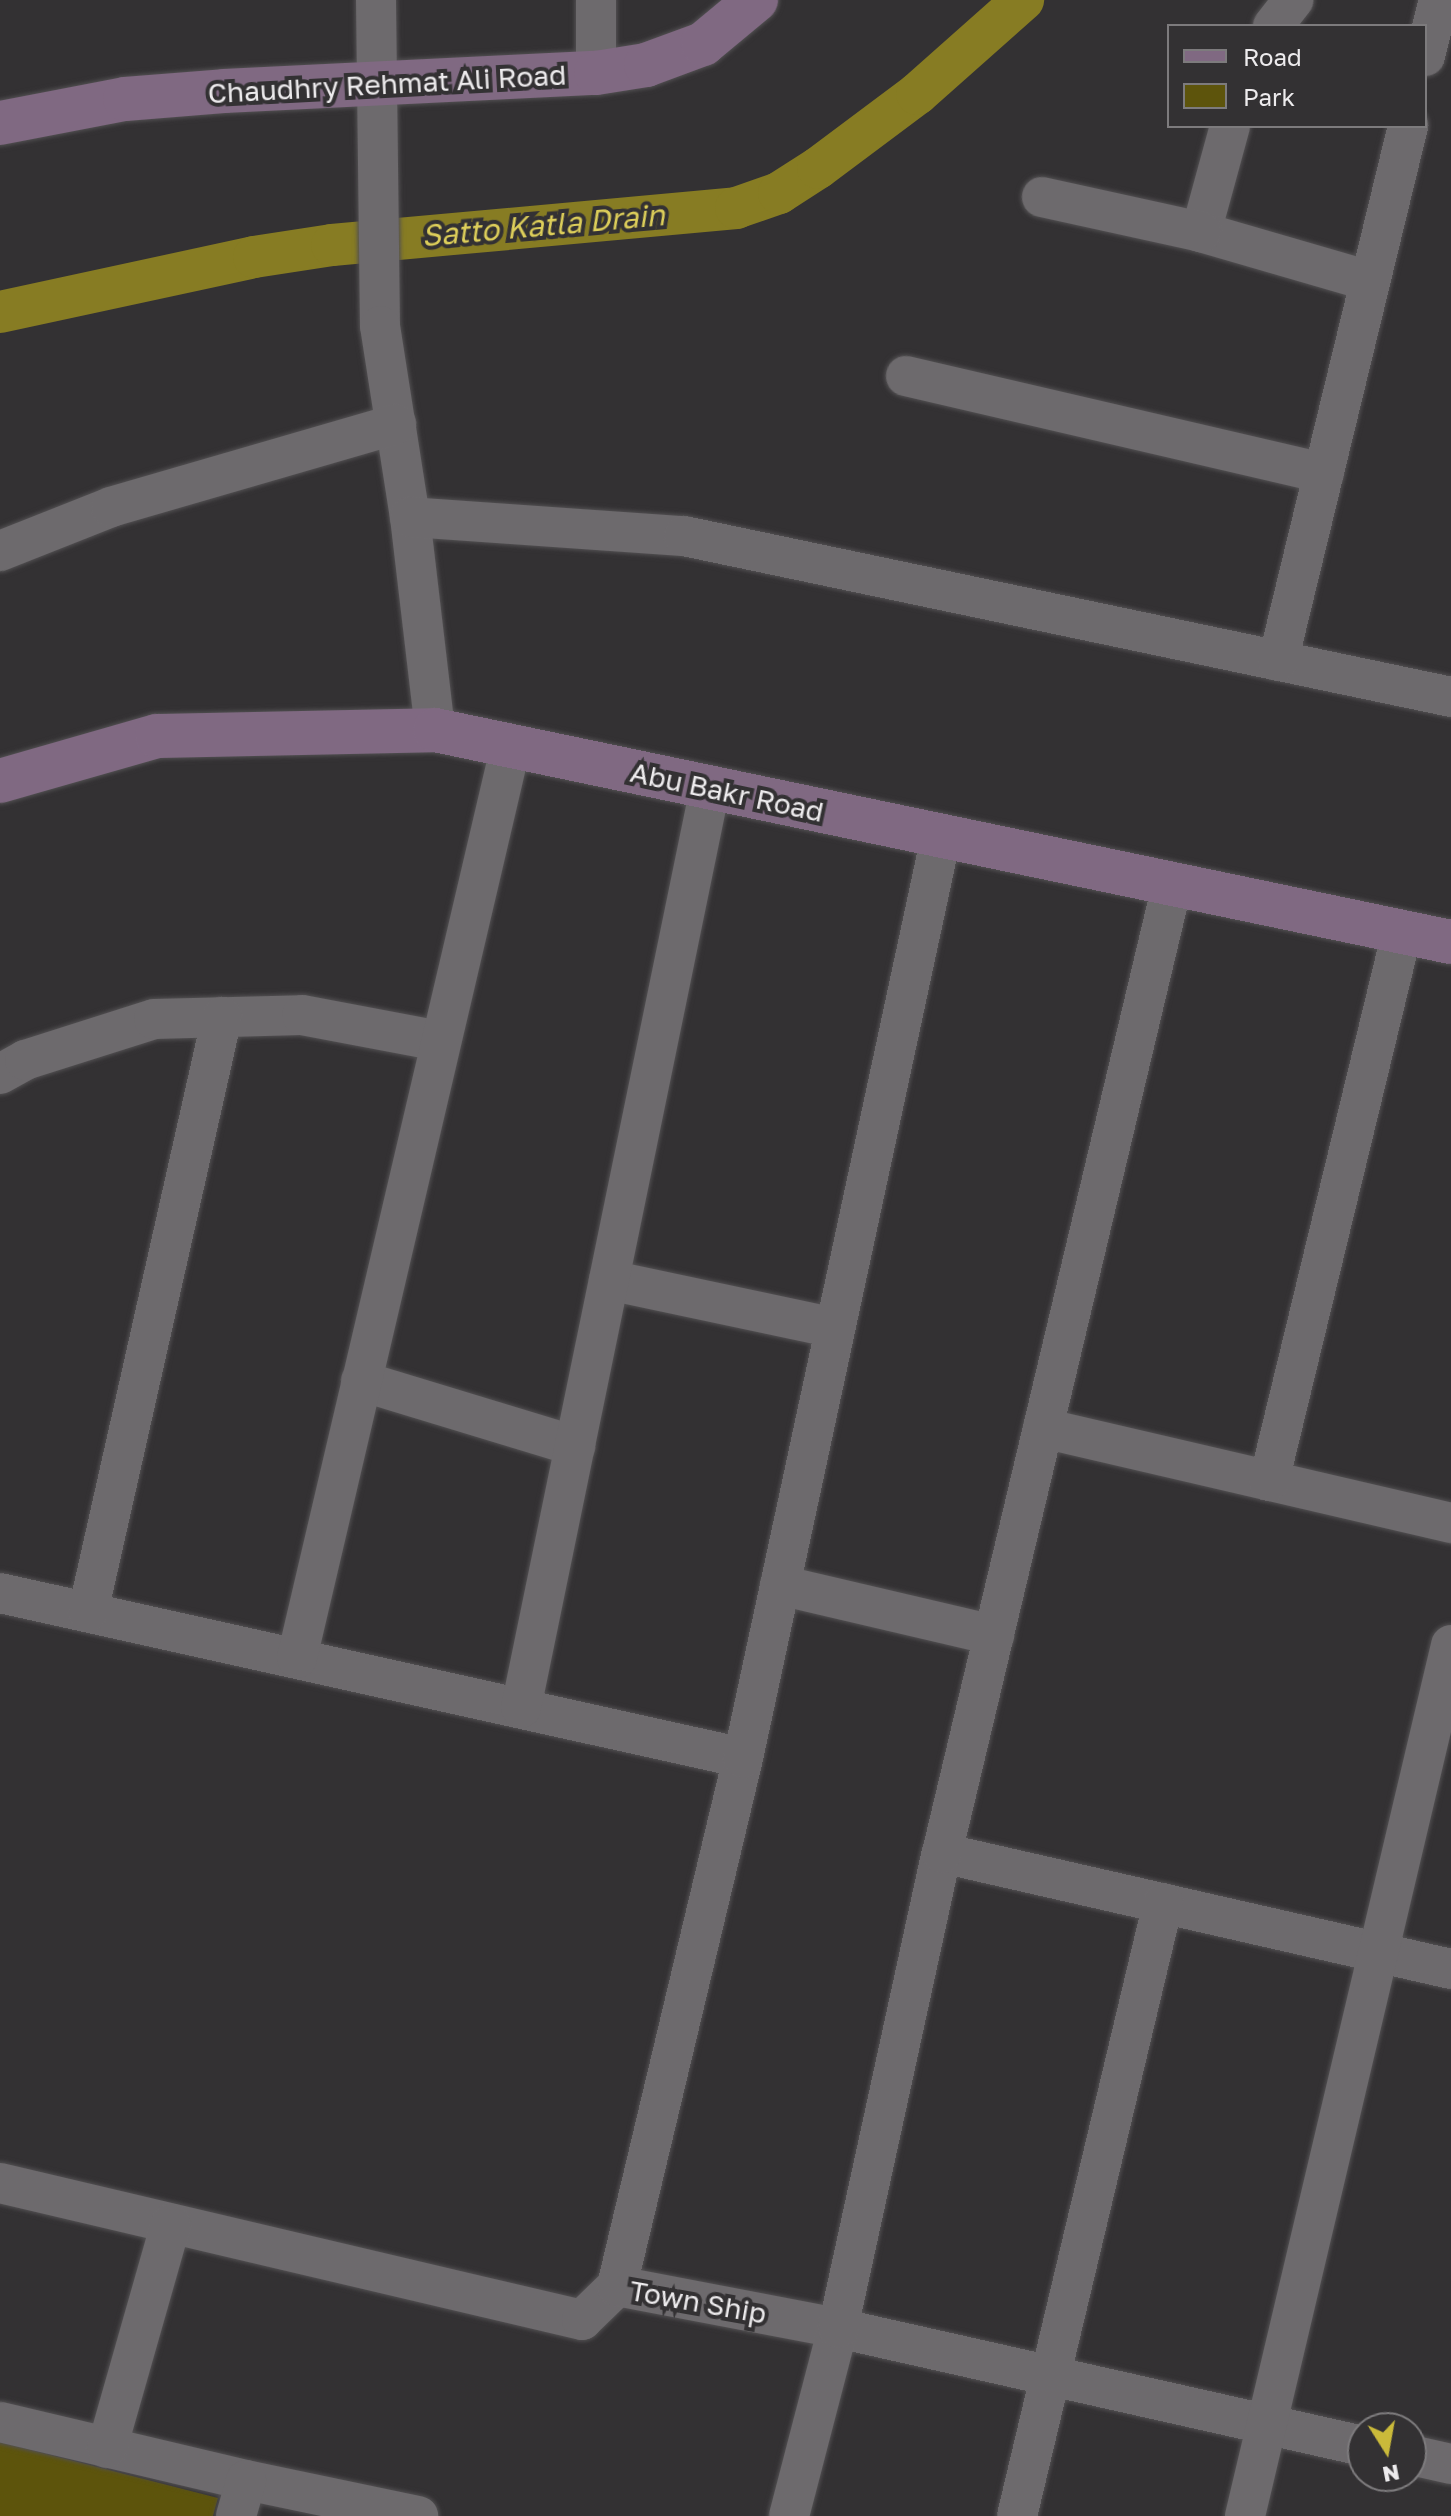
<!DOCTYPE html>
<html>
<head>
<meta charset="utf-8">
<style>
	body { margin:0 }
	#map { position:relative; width:1451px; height:2516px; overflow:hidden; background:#333133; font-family:"Golos Text",sans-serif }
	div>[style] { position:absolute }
	.green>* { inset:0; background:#5d540c }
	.canal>* { height:42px; margin:-21px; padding:0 21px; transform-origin:21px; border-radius:21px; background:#877c23 }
	.roads { filter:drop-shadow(0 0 2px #525052) drop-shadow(0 0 2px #525052) }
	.street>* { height:40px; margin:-20px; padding:0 20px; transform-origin:20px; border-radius:20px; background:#6d6a6d }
	.secondary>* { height:44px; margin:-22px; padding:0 22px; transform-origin:22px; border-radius:22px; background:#806982 }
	span { translate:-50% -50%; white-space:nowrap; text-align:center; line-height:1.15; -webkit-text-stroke:8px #333133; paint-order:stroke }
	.street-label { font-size:28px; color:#edebed }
	.water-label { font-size:30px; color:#ddce5a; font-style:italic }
	.legend { position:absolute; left:1167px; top:24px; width:260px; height:104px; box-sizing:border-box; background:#333133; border:2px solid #7d7b7d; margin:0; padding:10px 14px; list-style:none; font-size:24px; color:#edebed }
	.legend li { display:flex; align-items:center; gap:16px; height:40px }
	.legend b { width:40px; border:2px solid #7d7b7d }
	.north { position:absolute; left:1347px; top:2412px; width:80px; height:80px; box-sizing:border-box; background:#333133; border:2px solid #7d7b7d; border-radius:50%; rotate:169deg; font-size:22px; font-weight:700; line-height:32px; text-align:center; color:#edebed }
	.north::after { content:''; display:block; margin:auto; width:28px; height:36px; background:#caba3a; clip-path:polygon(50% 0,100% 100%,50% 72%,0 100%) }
</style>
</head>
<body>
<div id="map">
	<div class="green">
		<i style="clip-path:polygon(0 2442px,218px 2498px,213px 2516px,0 2516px)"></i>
	</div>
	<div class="canal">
		<i style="left:0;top:312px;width:260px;rotate:-12.2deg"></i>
		<i style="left:254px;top:257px;width:79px;rotate:-8.7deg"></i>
		<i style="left:332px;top:245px;width:406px;rotate:-5.2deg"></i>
		<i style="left:736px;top:208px;width:46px;rotate:-19.2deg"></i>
		<i style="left:779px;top:193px;width:46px;rotate:-32.7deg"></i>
		<i style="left:818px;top:168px;width:124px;rotate:-36.8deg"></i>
		<i style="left:917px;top:94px;width:142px;rotate:-41.6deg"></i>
	</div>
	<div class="roads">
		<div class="street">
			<i style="left:376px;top:0;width:326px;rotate:89.3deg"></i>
			<i style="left:380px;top:326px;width:193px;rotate:81.1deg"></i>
			<i style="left:410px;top:517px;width:214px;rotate:83.3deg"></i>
			<i style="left:1273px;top:26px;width:33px;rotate:-52deg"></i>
			<i style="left:1425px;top:56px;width:58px;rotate:-76deg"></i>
			<i style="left:596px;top:73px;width:73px;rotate:-90deg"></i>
			<i style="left:1230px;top:126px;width:110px;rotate:105.3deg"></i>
			<i style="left:1201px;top:232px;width:176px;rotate:16.2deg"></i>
			<i style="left:1042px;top:197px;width:163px;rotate:12.4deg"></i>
			<i style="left:906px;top:376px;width:429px;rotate:13.1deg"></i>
			<i style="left:410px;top:517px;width:275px;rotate:4deg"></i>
			<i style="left:684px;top:536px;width:784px;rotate:11.85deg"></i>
			<i style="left:0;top:551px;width:119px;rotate:-21.6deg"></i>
			<i style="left:111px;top:507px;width:297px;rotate:-16.2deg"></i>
			<i style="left:1278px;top:661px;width:551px;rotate:-76.34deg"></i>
			<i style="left:0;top:1074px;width:29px;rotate:-29deg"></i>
			<i style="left:25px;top:1060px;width:135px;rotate:-17.6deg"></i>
			<i style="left:154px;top:1019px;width:148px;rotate:-1.5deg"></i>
			<i style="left:302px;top:1015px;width:140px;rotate:10.7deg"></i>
			<i style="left:609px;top:1280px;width:231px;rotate:12deg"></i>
			<i style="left:361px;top:1381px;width:224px;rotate:16.9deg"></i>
			<i style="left:1043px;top:1428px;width:419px;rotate:13.1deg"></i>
			<i style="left:1269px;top:1481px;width:565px;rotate:-76.38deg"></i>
			<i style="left:780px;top:1585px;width:220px;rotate:13.2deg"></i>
			<i style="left:0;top:1593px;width:761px;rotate:12.52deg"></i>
			<i style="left:88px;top:1612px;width:610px;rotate:-77.31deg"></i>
			<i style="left:297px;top:1658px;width:938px;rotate:-76.81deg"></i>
			<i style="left:521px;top:1708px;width:939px;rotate:-78.39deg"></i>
			<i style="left:942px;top:1853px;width:522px;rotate:12.84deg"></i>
			<i style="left:0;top:2183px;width:598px;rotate:13.25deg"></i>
			<i style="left:582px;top:2320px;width:49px;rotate:-44.2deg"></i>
			<i style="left:617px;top:2286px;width:225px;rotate:10.8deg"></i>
			<i style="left:838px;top:2328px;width:538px;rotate:12.67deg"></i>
			<i style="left:617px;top:2286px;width:543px;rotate:-76.58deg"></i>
			<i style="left:743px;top:1758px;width:942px;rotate:-77.87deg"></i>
			<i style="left:0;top:2422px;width:253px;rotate:13.3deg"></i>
			<i style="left:246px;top:2480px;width:176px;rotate:11.8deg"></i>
			<i style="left:107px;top:2448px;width:233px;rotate:-74.1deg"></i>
			<i style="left:1411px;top:2455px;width:41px;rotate:12.7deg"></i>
			<i style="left:236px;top:2516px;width:37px;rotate:-74deg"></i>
			<i style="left:789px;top:2516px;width:194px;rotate:-75.4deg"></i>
			<i style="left:838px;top:2328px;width:486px;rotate:-77.7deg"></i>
			<i style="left:942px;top:1853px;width:995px;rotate:-76.63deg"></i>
			<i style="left:1017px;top:2516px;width:630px;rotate:-76.6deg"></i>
			<i style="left:1245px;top:2516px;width:895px;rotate:-76.69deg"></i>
		</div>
		<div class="secondary">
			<i style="left:0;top:123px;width:127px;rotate:-10.9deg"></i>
			<i style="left:125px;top:99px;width:99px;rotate:-4.6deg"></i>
			<i style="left:224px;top:91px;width:372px;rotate:-2.8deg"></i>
			<i style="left:596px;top:73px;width:51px;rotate:-9.1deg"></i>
			<i style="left:646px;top:65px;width:61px;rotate:-20.2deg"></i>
			<i style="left:703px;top:44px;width:69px;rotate:-39.7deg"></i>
			<i style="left:0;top:781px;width:163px;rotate:-16deg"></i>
			<i style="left:157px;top:736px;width:278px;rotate:-1.2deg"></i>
			<i style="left:435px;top:730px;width:1038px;rotate:11.79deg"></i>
		</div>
	</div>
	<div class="street-label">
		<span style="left:387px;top:84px;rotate:-3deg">Chaudhry Rehmat Ali Road</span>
		<span style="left:727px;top:792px;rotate:12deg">Abu Bakr Road</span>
		<span style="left:698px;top:2302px;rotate:10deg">Town Ship</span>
	</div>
	<div class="water-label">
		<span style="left:543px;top:225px;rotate:-5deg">Satto Katla Drain</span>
	</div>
	<ul class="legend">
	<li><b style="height:10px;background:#806982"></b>Road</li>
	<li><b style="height:22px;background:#5d540c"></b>Park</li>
	</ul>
	<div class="north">N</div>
</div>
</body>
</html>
